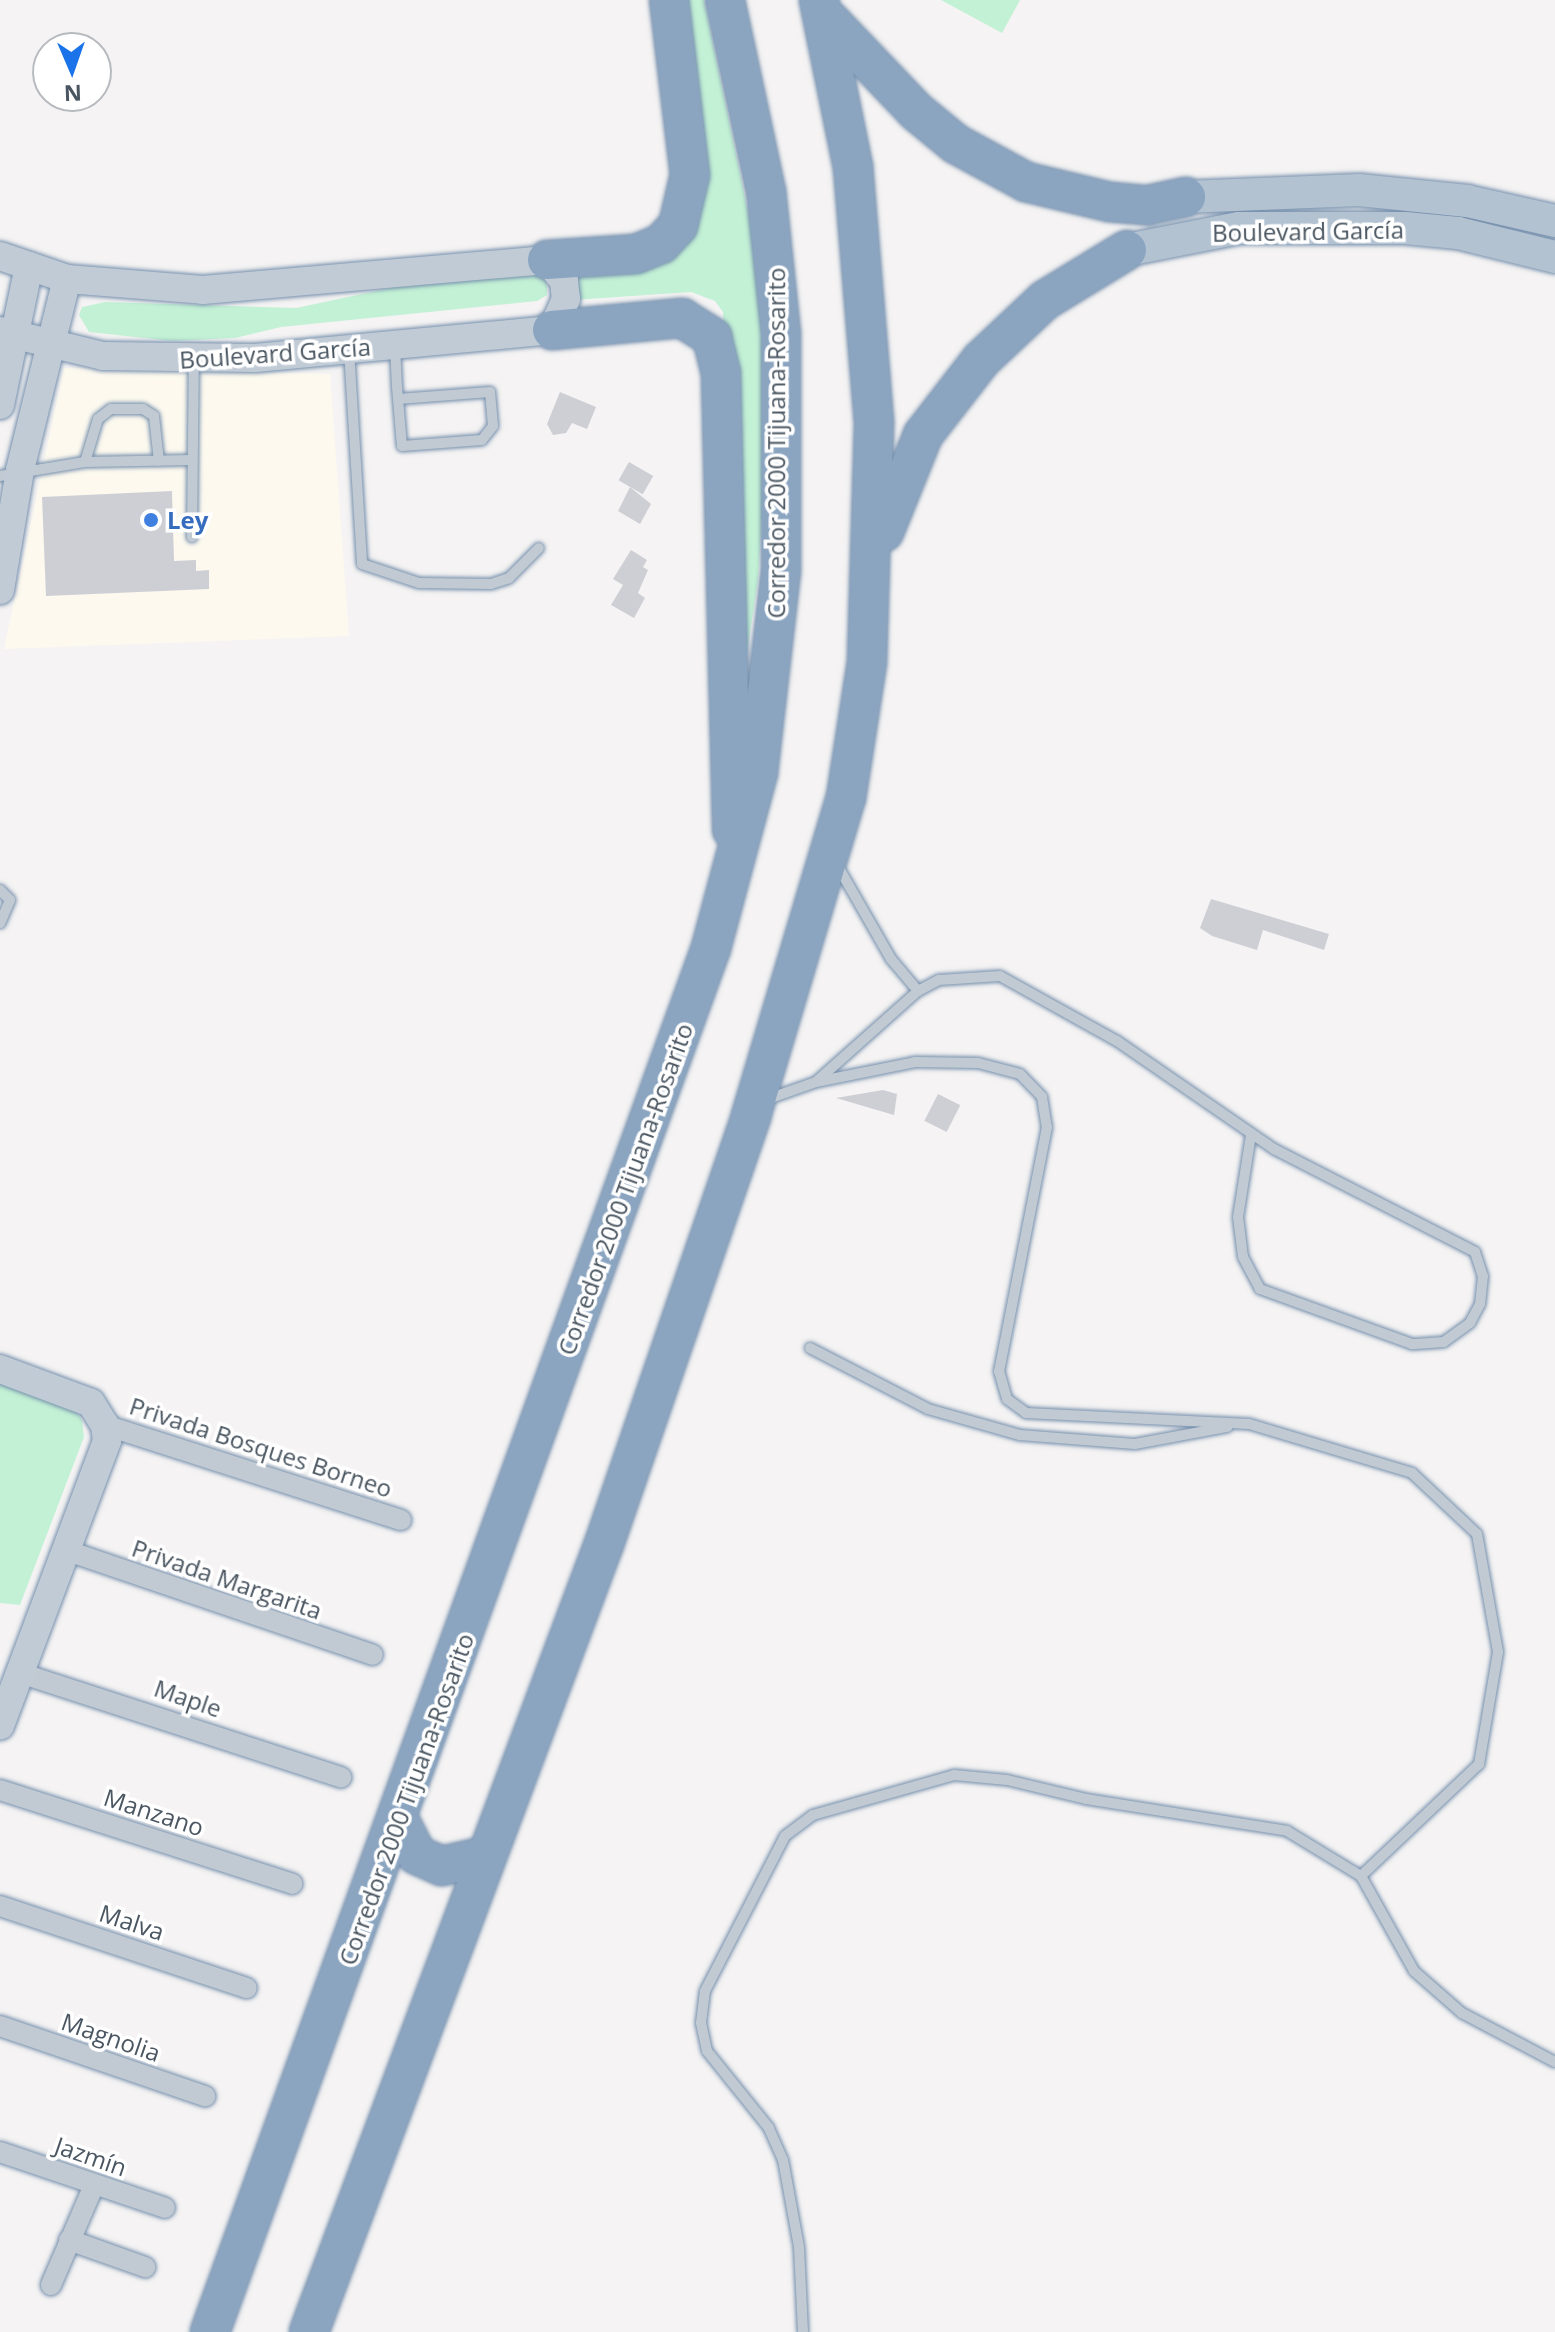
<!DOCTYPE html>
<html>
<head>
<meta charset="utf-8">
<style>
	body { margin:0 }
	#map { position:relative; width:1555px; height:2332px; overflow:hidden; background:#f5f3f3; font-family:"Open Sans",sans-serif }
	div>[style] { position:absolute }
	.commercial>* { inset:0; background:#fdf9ef }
	.green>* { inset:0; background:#c3f1d5 }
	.building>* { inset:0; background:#cdcfd5; transform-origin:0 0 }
	.roads { filter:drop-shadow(0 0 2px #7690ad) drop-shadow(0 0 2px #7690ad) }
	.lane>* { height:10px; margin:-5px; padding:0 5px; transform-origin:5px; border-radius:5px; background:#c1cad2 }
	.street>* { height:20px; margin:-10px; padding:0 10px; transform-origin:10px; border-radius:10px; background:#c1cad2 }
	.secondary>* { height:28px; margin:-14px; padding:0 14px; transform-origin:14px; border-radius:14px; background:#c1cbd6 }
	.primary>* { height:32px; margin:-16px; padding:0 16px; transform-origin:16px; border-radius:16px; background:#b3c2d1 }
	.highway>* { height:38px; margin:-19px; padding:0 19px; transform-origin:19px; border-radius:19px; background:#8ba5c1 }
	.dots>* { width:22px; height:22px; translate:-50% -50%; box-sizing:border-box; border:4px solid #fff; border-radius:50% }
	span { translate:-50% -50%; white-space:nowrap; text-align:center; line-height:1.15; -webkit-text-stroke:7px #fff; paint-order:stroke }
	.street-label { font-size:24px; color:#4a5661 }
	.shop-label { font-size:24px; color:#366cbe; font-weight:700 }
	.left { translate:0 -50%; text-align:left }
	.north { position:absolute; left:32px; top:32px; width:80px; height:80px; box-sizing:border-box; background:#fff; border:2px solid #b7bbc0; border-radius:50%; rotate:178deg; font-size:22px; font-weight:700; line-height:32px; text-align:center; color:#4a5661 }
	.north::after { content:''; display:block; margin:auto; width:28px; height:36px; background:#1a73e8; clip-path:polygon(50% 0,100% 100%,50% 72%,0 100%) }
</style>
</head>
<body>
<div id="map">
	<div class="commercial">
		<i style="clip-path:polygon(64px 368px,330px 374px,349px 636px,4px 649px)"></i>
	</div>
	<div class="green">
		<i style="clip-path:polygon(678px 0,704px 0,755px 245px,766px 391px,762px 516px,758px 580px,735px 732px,723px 312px,715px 301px,691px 292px,573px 300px,569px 270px,669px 252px)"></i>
		<i style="clip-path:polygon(941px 0,1020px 0,1002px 33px)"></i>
		<i style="clip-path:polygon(529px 271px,544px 277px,547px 285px,547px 295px,537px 301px,281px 327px,235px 338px,172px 341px,89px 332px,79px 315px,82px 307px,105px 302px,296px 308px,409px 284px)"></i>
		<i style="clip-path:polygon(0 1379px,71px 1404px,82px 1420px,84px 1437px,20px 1605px,0 1603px)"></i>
	</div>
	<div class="building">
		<i style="clip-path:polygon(560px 392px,596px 407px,587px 429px,572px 423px,566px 433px,553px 435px,547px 424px)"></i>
		<i style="left:629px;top:462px;width:28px;height:21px;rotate:30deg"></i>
		<i style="clip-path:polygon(630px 487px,651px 504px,640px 524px,618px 511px)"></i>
		<i style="clip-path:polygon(172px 491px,174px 561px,196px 560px,196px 571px,209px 570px,209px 589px,46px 596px,42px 497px)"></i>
		<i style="clip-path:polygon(631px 550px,647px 560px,643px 567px,648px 570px,638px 593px,645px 598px,634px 618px,611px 605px,623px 585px,613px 579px)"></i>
		<i style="clip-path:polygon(1211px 899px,1329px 934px,1324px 950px,1263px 930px,1257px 950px,1212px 936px,1200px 928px)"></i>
		<i style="clip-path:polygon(883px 1090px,897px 1094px,894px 1115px,836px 1098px)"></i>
		<i style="left:938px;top:1094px;width:25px;height:30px;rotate:27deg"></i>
	</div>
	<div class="roads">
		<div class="lane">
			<i style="left:395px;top:346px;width:41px;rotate:87.2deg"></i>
			<i style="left:397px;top:387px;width:59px;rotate:85.2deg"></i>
			<i style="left:402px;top:446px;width:80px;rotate:-4.3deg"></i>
			<i style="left:482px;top:440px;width:18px;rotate:-52deg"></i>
			<i style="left:493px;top:426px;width:34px;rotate:-95deg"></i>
			<i style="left:490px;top:392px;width:92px;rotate:175.6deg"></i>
			<i style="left:349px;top:350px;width:214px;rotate:86.5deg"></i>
			<i style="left:362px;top:564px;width:60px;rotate:18.4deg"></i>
			<i style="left:419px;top:583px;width:72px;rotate:0.8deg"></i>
			<i style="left:491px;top:584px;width:19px;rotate:-18deg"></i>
			<i style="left:509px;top:578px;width:42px;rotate:-45deg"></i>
			<i style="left:85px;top:462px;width:45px;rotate:-73.2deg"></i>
			<i style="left:98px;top:419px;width:16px;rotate:-38deg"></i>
			<i style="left:111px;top:409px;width:32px"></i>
			<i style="left:143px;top:409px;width:13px;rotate:32deg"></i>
			<i style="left:154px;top:416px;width:45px;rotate:83.7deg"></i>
			<i style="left:0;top:476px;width:86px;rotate:-9.4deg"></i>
			<i style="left:85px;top:462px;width:107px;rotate:-1.1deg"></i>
			<i style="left:192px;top:537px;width:177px;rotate:-89.4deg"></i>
			<i style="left:836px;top:863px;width:111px;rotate:60.2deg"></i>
			<i style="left:891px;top:959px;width:42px;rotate:49.8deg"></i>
			<i style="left:0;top:890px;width:14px;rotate:45deg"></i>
			<i style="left:10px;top:900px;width:25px;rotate:113deg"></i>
			<i style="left:818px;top:1080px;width:134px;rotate:-41.7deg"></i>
			<i style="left:918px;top:991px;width:24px;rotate:-28deg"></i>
			<i style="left:939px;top:980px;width:61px;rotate:-3.8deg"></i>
			<i style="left:1000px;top:976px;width:134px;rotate:29.1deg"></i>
			<i style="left:1117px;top:1041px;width:191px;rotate:34.5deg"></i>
			<i style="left:1274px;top:1149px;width:226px;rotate:27.1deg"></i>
			<i style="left:1475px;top:1252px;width:25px;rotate:72deg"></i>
			<i style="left:1483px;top:1276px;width:28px;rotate:96deg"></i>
			<i style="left:1480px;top:1304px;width:21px;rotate:118deg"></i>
			<i style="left:1470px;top:1323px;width:32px;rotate:144deg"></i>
			<i style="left:1444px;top:1342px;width:32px;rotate:176deg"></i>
			<i style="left:1412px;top:1344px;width:162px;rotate:-160.1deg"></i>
			<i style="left:1260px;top:1289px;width:36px;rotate:-118deg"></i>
			<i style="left:1243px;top:1257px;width:40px;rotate:-97.1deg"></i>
			<i style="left:1238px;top:1217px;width:83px;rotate:-81deg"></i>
			<i style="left:765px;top:1100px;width:54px;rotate:-19.4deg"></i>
			<i style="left:816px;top:1082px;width:101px;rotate:-11.4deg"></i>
			<i style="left:915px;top:1062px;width:63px;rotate:0.9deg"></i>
			<i style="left:978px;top:1063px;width:43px;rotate:14.7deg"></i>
			<i style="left:1020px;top:1074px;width:32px;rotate:46deg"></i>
			<i style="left:1042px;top:1097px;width:30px;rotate:81deg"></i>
			<i style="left:1047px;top:1127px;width:249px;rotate:101.1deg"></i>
			<i style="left:999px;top:1371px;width:29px;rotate:74deg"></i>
			<i style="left:1007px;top:1399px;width:24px;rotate:36deg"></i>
			<i style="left:1026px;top:1413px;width:223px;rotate:2.8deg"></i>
			<i style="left:1249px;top:1424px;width:170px;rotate:16.7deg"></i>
			<i style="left:1412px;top:1473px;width:89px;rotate:43.2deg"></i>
			<i style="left:1477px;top:1534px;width:120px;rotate:79.9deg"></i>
			<i style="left:1498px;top:1652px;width:114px;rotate:99.6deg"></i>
			<i style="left:1479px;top:1764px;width:163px;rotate:136.5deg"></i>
			<i style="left:810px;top:1348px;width:133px;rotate:27.3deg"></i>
			<i style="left:928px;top:1409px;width:96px;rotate:15.8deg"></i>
			<i style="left:1020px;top:1435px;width:115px;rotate:4.5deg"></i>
			<i style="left:1135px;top:1444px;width:94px;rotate:-10.5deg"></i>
			<i style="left:803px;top:2332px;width:85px;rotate:-92.7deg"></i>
			<i style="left:799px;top:2247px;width:88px;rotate:-100.4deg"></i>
			<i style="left:783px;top:2160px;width:35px;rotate:-114deg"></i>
			<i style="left:769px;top:2128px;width:99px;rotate:-128.8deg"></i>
			<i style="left:707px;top:2051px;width:29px;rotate:-102deg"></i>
			<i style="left:701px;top:2023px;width:32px;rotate:-83deg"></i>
			<i style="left:705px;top:1991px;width:174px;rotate:-62.7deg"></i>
			<i style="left:785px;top:1836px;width:35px;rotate:-37deg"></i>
			<i style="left:813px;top:1815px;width:147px;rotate:-15.8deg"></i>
			<i style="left:954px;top:1775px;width:53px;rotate:5.4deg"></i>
			<i style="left:1007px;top:1780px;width:81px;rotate:13.5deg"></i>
			<i style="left:1086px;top:1799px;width:204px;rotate:9deg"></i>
			<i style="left:1287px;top:1831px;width:87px;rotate:31.3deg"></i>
			<i style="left:1361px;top:1876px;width:109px;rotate:60.8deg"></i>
			<i style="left:1414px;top:1971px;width:64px;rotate:41.2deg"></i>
			<i style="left:1462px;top:2013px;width:105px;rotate:27.8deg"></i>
		</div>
		<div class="street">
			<i style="left:105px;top:1425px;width:311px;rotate:17.8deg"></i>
			<i style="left:65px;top:1550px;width:325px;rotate:18.8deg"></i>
			<i style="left:17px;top:1672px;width:341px;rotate:18deg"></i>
			<i style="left:0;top:1790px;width:307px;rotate:17.8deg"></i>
			<i style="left:0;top:1906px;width:260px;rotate:18.4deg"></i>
			<i style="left:0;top:2026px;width:217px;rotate:18.9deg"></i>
			<i style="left:0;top:2152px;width:174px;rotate:18.7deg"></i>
			<i style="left:69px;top:2240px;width:81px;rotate:19.6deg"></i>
			<i style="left:51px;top:2285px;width:109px;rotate:-66.7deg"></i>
		</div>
		<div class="secondary">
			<i style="left:0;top:256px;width:71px;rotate:18.9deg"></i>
			<i style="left:67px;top:279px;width:136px;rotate:4.6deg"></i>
			<i style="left:203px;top:290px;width:345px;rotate:-5deg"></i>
			<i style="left:547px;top:260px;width:27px;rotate:51deg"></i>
			<i style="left:564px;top:281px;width:18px;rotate:84deg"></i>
			<i style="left:566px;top:299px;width:34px;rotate:114deg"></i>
			<i style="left:552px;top:330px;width:298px;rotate:174.6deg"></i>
			<i style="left:255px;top:358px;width:152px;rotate:-179.2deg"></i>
			<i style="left:103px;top:356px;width:106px;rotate:-166.4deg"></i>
			<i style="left:0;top:405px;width:142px;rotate:-78.2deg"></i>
			<i style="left:0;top:590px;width:122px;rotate:-80.5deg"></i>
			<i style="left:20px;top:470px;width:197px;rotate:-76.2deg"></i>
			<i style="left:0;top:1369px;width:97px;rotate:20.5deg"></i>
			<i style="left:91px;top:1403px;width:26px;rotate:58deg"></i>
			<i style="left:105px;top:1425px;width:16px;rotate:83deg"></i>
			<i style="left:107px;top:1441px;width:304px;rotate:110.6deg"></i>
		</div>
		<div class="primary">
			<i style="left:1186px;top:197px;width:173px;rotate:-2.3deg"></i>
			<i style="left:1359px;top:190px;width:109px;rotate:5.8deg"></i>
			<i style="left:1467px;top:201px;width:90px;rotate:12.8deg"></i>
			<i style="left:1127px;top:250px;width:114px;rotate:-11.1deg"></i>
			<i style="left:1239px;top:228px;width:166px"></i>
			<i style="left:1405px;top:228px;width:53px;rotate:5.4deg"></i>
			<i style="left:1458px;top:233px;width:100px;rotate:13.9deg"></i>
		</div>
		<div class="highway">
			<i style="left:829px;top:20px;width:127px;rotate:46.3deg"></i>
			<i style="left:917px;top:112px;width:50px;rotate:39.4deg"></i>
			<i style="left:956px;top:144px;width:80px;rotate:28.5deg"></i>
			<i style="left:1026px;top:182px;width:86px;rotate:13.4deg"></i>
			<i style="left:1110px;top:202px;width:38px;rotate:5deg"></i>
			<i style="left:1148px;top:205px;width:39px;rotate:-12deg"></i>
			<i style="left:547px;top:260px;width:89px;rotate:-3.9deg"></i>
			<i style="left:636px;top:254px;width:27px;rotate:-22deg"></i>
			<i style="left:661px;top:244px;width:25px;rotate:-47deg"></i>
			<i style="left:678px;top:226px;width:52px;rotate:-76.8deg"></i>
			<i style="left:690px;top:175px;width:176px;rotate:-96.8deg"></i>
			<i style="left:552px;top:330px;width:131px;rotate:-5.3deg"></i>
			<i style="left:682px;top:318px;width:36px;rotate:32deg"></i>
			<i style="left:712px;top:337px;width:37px;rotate:76deg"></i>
			<i style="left:721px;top:373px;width:457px;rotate:88.6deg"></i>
			<i style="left:884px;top:532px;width:105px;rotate:-68.1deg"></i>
			<i style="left:923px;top:435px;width:95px;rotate:-52.3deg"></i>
			<i style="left:981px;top:360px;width:88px;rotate:-43.2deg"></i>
			<i style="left:1045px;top:300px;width:96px;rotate:-31.4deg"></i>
			<i style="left:399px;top:1820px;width:39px;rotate:63deg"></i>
			<i style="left:417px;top:1855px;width:27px;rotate:24deg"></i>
			<i style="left:442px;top:1866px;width:45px;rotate:-12.8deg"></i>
			<i style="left:210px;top:2332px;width:1472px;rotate:-70.1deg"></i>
			<i style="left:711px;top:948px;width:182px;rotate:-75deg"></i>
			<i style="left:758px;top:772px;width:203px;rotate:-83.5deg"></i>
			<i style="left:781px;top:570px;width:236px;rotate:-90deg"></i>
			<i style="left:781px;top:334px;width:143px;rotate:-96deg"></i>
			<i style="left:766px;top:192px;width:196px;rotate:-102.1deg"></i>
			<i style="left:309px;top:2332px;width:841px;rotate:-69.48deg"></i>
			<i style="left:604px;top:1544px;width:453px;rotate:-71deg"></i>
			<i style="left:751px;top:1116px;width:332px;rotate:-73.4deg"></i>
			<i style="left:846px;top:798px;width:138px;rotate:-81.2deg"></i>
			<i style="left:867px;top:662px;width:240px;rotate:-88.3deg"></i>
			<i style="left:874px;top:422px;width:256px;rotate:-94.7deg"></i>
			<i style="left:853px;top:167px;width:170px;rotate:-101.5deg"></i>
		</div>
	</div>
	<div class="dots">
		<i style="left:151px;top:520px;background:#3f7fe0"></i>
	</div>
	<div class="street-label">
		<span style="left:1308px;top:231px;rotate:-1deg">Boulevard García</span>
		<span style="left:275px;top:353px;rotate:-4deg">Boulevard García</span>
		<span style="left:776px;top:443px;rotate:-90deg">Corredor 2000 Tijuana-Rosarito</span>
		<span style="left:625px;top:1189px;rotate:-70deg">Corredor 2000 Tijuana-Rosarito</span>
		<span style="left:261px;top:1447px;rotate:18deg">Privada Bosques Borneo</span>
		<span style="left:227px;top:1579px;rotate:19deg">Privada Margarita</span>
		<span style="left:188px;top:1698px;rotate:19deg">Maple</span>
		<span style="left:406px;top:1799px;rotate:-70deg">Corredor 2000 Tijuana-Rosarito</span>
		<span style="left:154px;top:1812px;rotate:18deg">Manzano</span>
		<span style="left:132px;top:1922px;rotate:18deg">Malva</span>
		<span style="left:111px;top:2037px;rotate:19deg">Magnolia</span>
		<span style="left:91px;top:2156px;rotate:19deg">Jazmín</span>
	</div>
	<div class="shop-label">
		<span class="left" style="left:167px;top:520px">Ley</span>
	</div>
	<div class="north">N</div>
</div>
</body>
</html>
